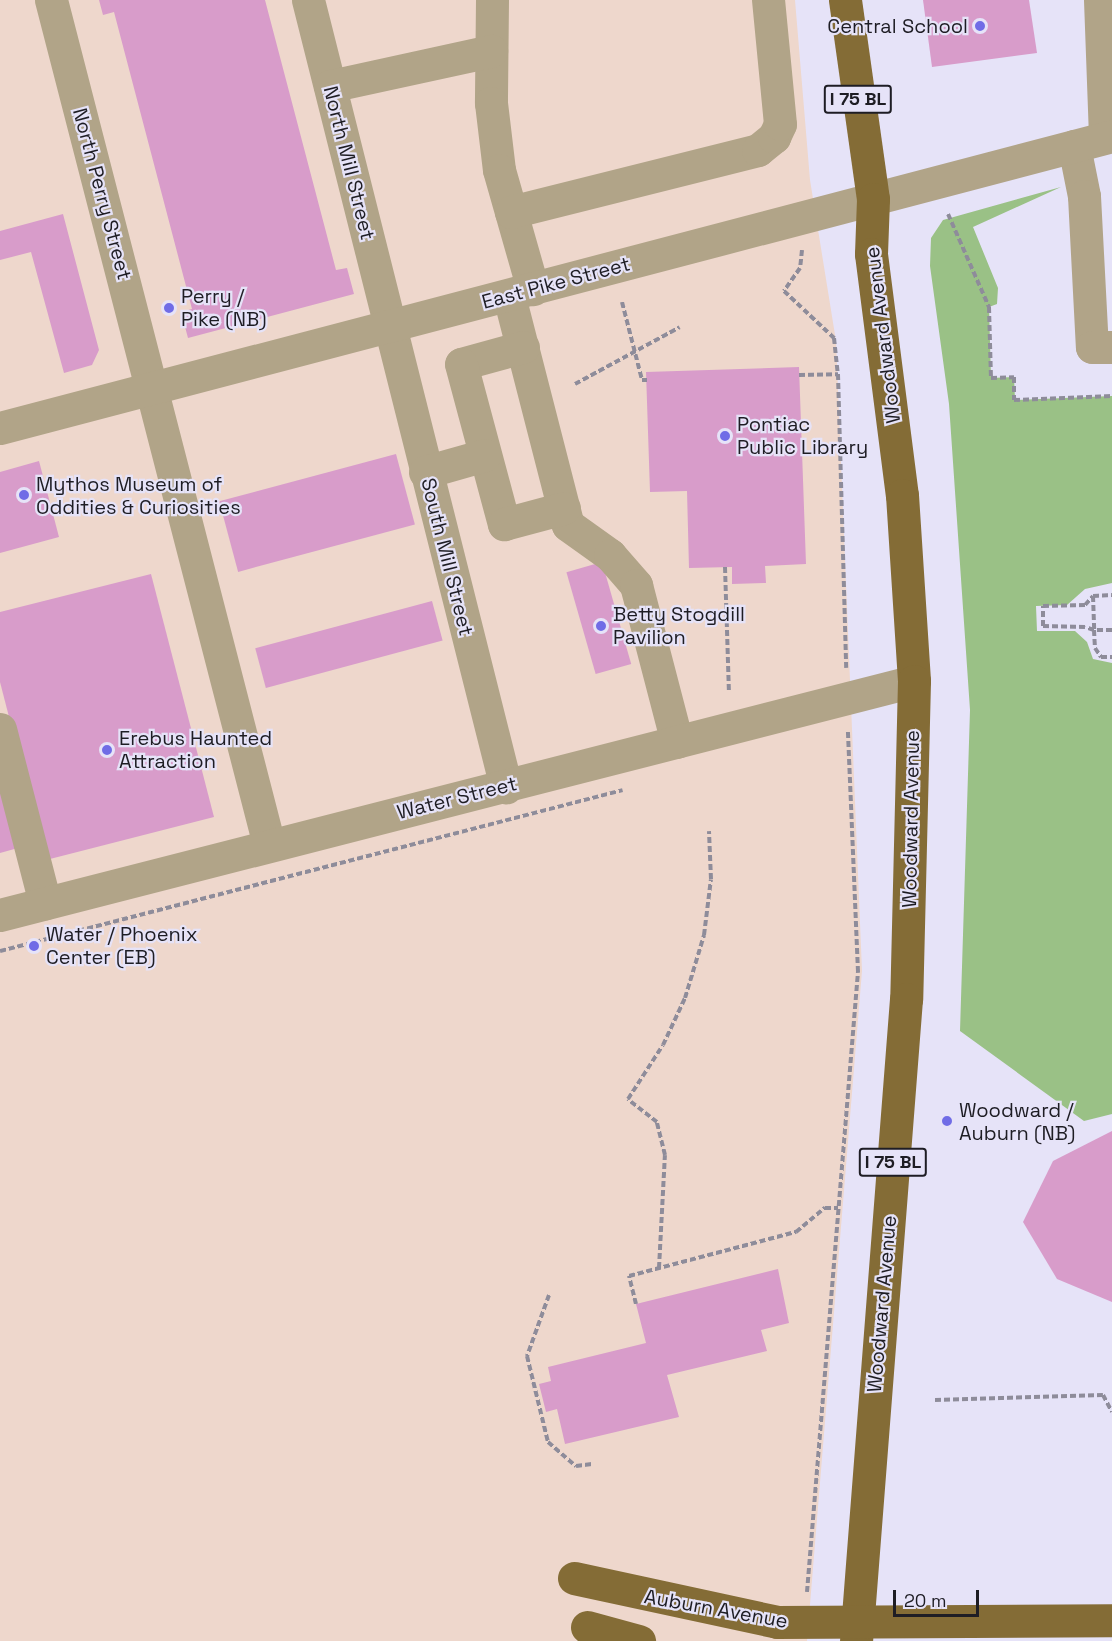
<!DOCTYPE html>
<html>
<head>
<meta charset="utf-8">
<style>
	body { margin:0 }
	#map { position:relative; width:1112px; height:1641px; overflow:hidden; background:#e6e3f8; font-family:"Space Grotesk",sans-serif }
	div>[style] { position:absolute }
	.commercial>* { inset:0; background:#eed7cc }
	.green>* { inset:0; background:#9ac186 }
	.building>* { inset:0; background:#d89cca; transform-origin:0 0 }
	.path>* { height:4px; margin-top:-2px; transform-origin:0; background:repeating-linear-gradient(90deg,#8e8c9a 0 6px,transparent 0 9px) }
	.minor>* { height:33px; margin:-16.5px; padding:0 16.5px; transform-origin:16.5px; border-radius:16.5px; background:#b1a488 }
	.major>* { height:33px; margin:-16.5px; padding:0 16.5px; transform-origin:16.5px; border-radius:16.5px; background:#846c36 }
	.dots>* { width:16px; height:16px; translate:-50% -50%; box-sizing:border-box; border:3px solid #e6e3f8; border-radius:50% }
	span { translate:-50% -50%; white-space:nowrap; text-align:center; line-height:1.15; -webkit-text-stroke:4.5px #e6e3f8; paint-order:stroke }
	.shield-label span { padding:2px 4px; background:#e6e3f8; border:2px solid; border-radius:4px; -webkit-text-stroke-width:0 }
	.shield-label { font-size:18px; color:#1e1d24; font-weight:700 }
	.poi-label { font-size:20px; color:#1e1d24 }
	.right { translate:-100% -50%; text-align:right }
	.left { translate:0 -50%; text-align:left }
	.street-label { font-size:20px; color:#1e1d24 }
	.scale { position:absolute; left:893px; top:1590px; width:86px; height:27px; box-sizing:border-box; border:3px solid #1e1d24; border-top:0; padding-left:8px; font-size:18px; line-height:21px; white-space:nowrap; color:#1e1d24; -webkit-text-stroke:4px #e6e3f8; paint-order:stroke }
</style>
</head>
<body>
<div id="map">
	<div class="commercial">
		<i style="clip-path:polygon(0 0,795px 0,810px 180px,836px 341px,862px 971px,807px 1641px,0 1641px)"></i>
	</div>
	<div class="green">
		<i style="clip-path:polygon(1061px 187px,973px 227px,998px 288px,997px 304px,989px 307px,991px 378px,1014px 377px,1015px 400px,1112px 396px,1112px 583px,1085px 589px,1067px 605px,1036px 606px,1037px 631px,1075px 631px,1087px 642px,1093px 659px,1112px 663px,1112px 1114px,1084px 1121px,960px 1031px,970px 710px,949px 404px,930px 266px,931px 238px,943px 220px)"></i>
	</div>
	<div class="building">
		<i style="clip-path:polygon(99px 0,265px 0,336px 270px,347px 268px,354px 294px,188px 338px,181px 312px,192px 309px,114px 12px,103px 15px)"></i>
		<i style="clip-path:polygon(923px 0,1029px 0,1037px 53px,932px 67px)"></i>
		<i style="clip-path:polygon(63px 214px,99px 350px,92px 365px,64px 373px,31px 252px,0 260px,0 231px)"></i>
		<i style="clip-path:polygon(799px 367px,806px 564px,765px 566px,766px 583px,732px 584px,732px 567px,689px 568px,687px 491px,650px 492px,646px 372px)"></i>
		<i style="left:396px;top:454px;width:73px;height:183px;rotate:75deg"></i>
		<i style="clip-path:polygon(39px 461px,59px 537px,0 553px,0 472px)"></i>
		<i style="left:602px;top:562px;width:106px;height:37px;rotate:74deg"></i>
		<i style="clip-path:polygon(151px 574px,214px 817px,46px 860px,0 682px,0 612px)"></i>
		<i style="left:432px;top:601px;width:41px;height:183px;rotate:75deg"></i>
		<i style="clip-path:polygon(0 784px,18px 848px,0 853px)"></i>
		<i style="clip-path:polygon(1112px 1131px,1112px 1302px,1057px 1279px,1023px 1222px,1053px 1161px)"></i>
		<i style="clip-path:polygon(778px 1269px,789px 1323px,761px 1330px,767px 1351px,667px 1375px,679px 1417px,565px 1444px,557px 1409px,546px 1412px,539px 1384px,551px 1381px,548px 1367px,646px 1343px,636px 1304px)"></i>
	</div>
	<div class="path">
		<i style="left:948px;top:214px;width:102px;rotate:66.2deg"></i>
		<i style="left:989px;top:307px;width:71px;rotate:88.4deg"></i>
		<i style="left:991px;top:378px;width:23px;rotate:-2deg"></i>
		<i style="left:1014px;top:377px;width:23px;rotate:90deg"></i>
		<i style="left:1014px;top:400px;width:98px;rotate:-2.3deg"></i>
		<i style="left:802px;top:250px;width:18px;rotate:96deg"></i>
		<i style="left:800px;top:268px;width:28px;rotate:125deg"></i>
		<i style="left:784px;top:291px;width:69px;rotate:43.2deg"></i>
		<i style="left:834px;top:338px;width:36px;rotate:84deg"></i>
		<i style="left:838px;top:374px;width:294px;rotate:88.4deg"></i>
		<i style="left:622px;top:302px;width:81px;rotate:75.6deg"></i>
		<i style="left:642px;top:380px;width:5px"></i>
		<i style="left:799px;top:375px;width:39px;rotate:-1deg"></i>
		<i style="left:575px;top:384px;width:119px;rotate:-28.5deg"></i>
		<i style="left:725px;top:567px;width:125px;rotate:88.2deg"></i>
		<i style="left:1093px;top:596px;width:19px;rotate:-3deg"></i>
		<i style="left:1112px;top:630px;width:18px;rotate:180deg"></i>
		<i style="left:1094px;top:630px;width:9px;rotate:-162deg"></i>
		<i style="left:1085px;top:627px;width:42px;rotate:-178.6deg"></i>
		<i style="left:1043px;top:626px;width:20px;rotate:-90deg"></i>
		<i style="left:1043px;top:606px;width:42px;rotate:-1.4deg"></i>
		<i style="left:1085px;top:605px;width:12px;rotate:-48deg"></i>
		<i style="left:1093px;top:596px;width:34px;rotate:88deg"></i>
		<i style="left:1094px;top:630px;width:18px;rotate:87deg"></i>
		<i style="left:1095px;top:648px;width:11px;rotate:56deg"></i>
		<i style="left:1101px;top:657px;width:11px"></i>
		<i style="left:0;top:951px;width:643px;rotate:-14.49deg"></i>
		<i style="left:659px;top:1268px;width:113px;rotate:-87deg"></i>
		<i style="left:665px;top:1155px;width:34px;rotate:-104deg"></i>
		<i style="left:657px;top:1122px;width:37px;rotate:-142deg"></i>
		<i style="left:628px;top:1099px;width:64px;rotate:-57.1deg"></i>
		<i style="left:663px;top:1045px;width:52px;rotate:-64.9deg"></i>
		<i style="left:685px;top:998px;width:66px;rotate:-73.2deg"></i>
		<i style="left:704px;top:935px;width:56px;rotate:-82.9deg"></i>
		<i style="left:711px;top:879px;width:48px;rotate:-92.4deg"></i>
		<i style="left:549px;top:1295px;width:65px;rotate:109.8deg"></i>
		<i style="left:527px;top:1356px;width:89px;rotate:76.3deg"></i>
		<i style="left:548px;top:1442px;width:37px;rotate:41deg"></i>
		<i style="left:576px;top:1466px;width:16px;rotate:-7deg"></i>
		<i style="left:636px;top:1304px;width:29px;rotate:-104deg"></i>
		<i style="left:629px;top:1276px;width:173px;rotate:-14.8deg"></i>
		<i style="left:796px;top:1232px;width:38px;rotate:-40deg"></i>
		<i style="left:825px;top:1208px;width:13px"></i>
		<i style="left:935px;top:1400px;width:168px;rotate:-1.7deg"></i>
		<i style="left:1103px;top:1395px;width:19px;rotate:62deg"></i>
		<i style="left:807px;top:1592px;width:622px;rotate:-85.3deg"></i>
		<i style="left:858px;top:972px;width:243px;rotate:-92.4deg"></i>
	</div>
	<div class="minor">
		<i style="left:51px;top:0;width:873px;rotate:75.53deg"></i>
		<i style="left:308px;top:0;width:812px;rotate:75.88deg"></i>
		<i style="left:492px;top:0;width:103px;rotate:90.6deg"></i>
		<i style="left:491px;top:103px;width:67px;rotate:83.2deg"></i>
		<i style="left:499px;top:170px;width:124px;rotate:74.1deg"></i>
		<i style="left:1100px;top:0;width:137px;rotate:87.9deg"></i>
		<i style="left:330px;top:86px;width:165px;rotate:-12.3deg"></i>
		<i style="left:1074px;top:146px;width:51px;rotate:78.7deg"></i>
		<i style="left:1084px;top:196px;width:151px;rotate:87deg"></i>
		<i style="left:1092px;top:347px;width:20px"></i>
		<i style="left:511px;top:212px;width:255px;rotate:-14.1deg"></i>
		<i style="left:758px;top:150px;width:21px;rotate:-39deg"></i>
		<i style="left:774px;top:137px;width:14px;rotate:-65deg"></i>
		<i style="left:780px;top:124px;width:125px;rotate:-95.5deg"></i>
		<i style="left:509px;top:296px;width:236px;rotate:75.6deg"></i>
		<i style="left:568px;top:525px;width:52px;rotate:35.5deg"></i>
		<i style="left:610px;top:555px;width:40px;rotate:49deg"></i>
		<i style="left:636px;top:585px;width:162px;rotate:75.4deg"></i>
		<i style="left:523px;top:347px;width:64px;rotate:164.7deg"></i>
		<i style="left:461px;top:364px;width:166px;rotate:75deg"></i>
		<i style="left:504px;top:524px;width:62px;rotate:-14.9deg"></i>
		<i style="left:0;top:428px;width:1150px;rotate:-14.71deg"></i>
		<i style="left:425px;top:472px;width:62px;rotate:-15.8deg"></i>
		<i style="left:0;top:729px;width:180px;rotate:75.5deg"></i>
		<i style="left:0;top:915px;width:943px;rotate:-14.36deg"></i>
	</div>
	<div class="major">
		<i style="left:845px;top:0;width:201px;rotate:82deg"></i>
		<i style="left:873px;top:199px;width:55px;rotate:92.1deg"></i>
		<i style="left:871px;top:254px;width:243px;rotate:82.7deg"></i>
		<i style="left:902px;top:495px;width:186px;rotate:86.3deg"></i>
		<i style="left:914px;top:681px;width:318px;rotate:91.4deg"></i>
		<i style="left:906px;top:999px;width:644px;rotate:94.45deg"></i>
		<i style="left:574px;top:1578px;width:208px;rotate:12.2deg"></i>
		<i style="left:777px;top:1622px;width:335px;rotate:-0.3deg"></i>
		<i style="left:587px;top:1627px;width:54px;rotate:15.1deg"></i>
	</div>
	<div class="dots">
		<i style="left:980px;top:26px;background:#706ce6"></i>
		<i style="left:169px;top:308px;background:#706ce6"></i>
		<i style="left:725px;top:436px;background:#706ce6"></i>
		<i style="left:24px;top:495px;background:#706ce6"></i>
		<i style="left:601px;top:626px;background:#706ce6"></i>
		<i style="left:107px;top:750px;background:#706ce6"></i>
		<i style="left:34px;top:946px;background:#706ce6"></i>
		<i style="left:947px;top:1121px;background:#706ce6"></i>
	</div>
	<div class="shield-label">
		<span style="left:858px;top:99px">I 75 BL</span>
		<span style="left:893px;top:1162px">I 75 BL</span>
	</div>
	<div class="poi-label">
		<span class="right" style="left:968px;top:26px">Central School</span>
		<span class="left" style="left:181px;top:308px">Perry /<br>Pike (NB)</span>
		<span class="left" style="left:737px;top:436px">Pontiac<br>Public Library</span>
		<span class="left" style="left:36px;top:496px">Mythos Museum of<br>Oddities &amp; Curiosities</span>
		<span class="left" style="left:613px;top:626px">Betty Stogdill<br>Pavilion</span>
		<span class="left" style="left:119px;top:750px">Erebus Haunted<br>Attraction</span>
		<span class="left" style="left:46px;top:946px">Water / Phoenix<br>Center (EB)</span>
		<span class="left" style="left:959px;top:1122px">Woodward /<br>Auburn (NB)</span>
	</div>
	<div class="street-label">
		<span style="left:349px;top:163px;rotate:76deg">North Mill Street</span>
		<span style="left:102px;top:194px;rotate:75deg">North Perry Street</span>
		<span style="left:556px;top:283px;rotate:-15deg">East Pike Street</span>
		<span style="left:883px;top:335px;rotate:-97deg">Woodward Avenue</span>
		<span style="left:447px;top:557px;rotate:76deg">South Mill Street</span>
		<span style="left:457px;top:798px;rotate:-14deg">Water Street</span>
		<span style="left:911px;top:819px;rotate:-89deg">Woodward Avenue</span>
		<span style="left:882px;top:1304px;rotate:-85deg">Woodward Avenue</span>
		<span style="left:716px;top:1609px;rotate:10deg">Auburn Avenue</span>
	</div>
	<div class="scale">20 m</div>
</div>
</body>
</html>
